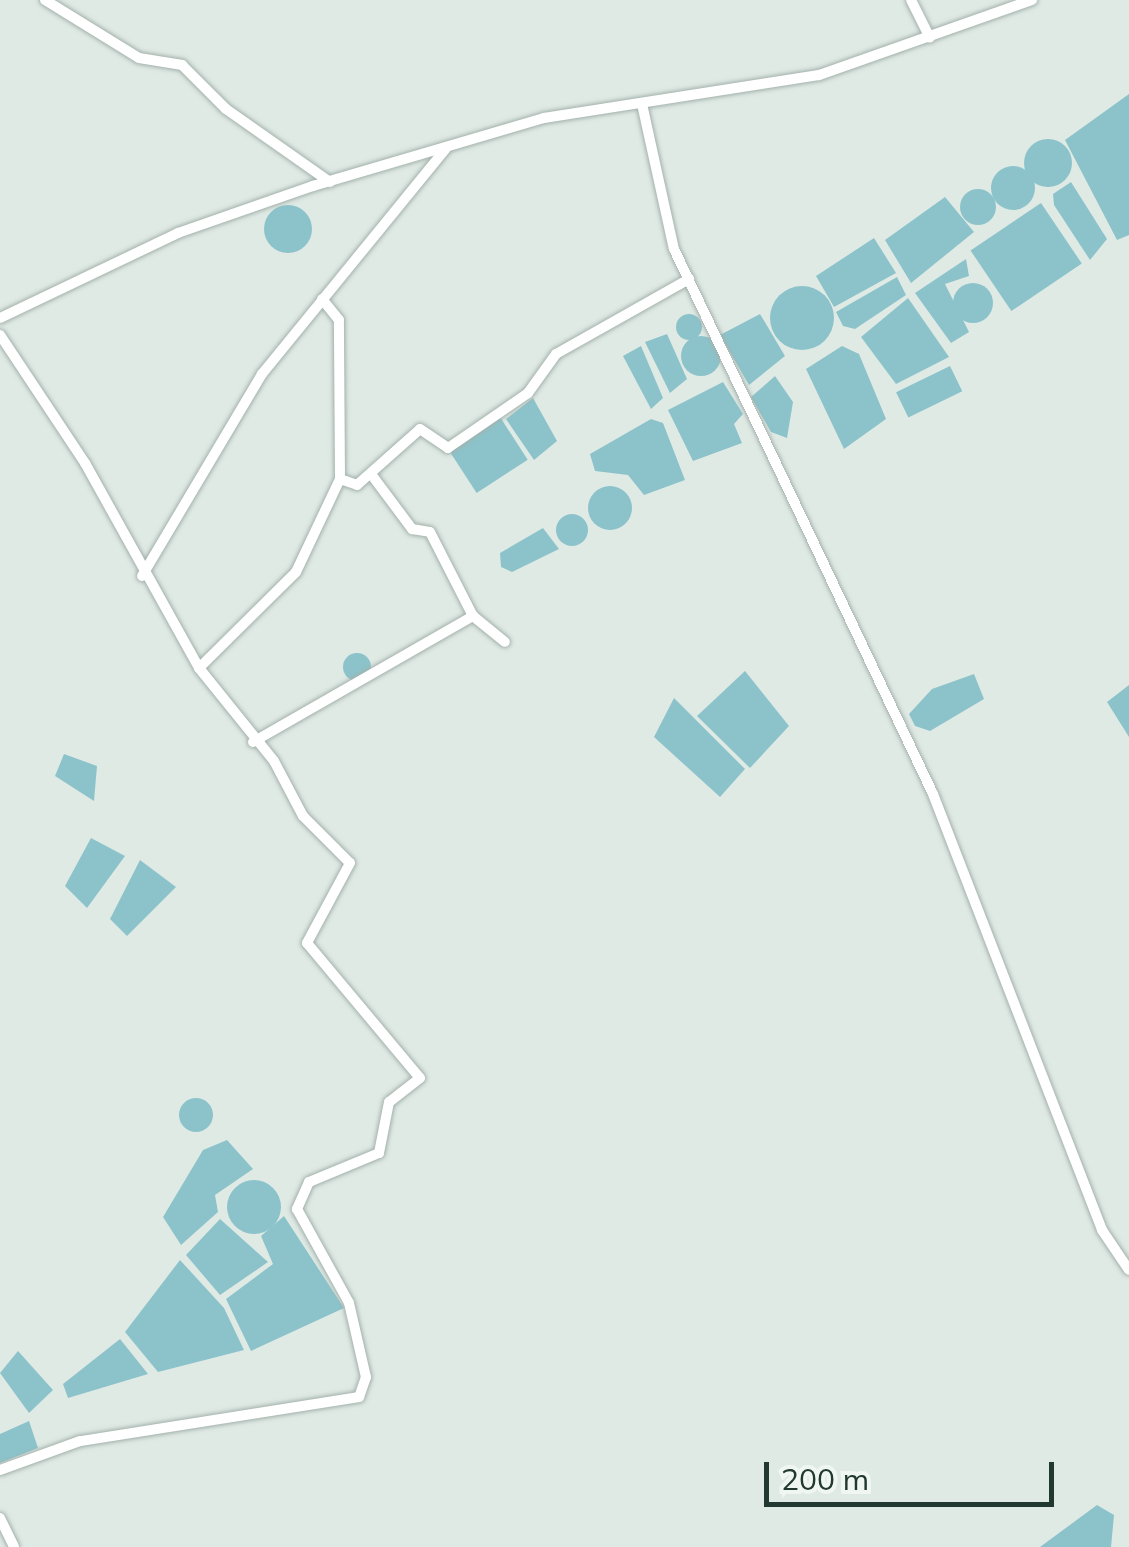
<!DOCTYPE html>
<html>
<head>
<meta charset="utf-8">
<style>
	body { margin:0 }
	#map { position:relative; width:1129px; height:1547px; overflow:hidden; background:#e0eae5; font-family:Mulish,sans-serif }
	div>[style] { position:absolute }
	.water>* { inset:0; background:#8cc3cb; transform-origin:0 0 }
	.round { border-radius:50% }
	.roads { filter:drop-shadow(0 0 2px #a3b1ac) drop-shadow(0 0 2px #a3b1ac) }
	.street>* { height:10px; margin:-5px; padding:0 5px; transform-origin:5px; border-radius:5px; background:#fff }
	span { translate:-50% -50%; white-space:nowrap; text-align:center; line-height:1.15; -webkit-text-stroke:10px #f0f7f3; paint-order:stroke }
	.scale { position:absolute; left:764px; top:1462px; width:290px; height:45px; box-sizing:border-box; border:5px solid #223932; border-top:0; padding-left:12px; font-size:30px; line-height:35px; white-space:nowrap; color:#223932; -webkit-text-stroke:8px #f0f7f3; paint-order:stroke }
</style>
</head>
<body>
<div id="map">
	<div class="water">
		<i style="clip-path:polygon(1129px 94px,1129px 235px,1117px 240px,1065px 140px)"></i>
		<i class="round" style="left:1024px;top:139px;width:48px;height:48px"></i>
		<i class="round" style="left:991px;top:166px;width:44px;height:44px"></i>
		<i style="clip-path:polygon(1071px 182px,1107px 239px,1090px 260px,1054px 205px,1053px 194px)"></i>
		<i class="round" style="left:960px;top:189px;width:36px;height:36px"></i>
		<i style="clip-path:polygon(945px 197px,974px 232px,911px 283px,885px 240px)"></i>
		<i style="left:1041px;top:203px;width:73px;height:85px;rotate:56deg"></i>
		<i class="round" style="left:264px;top:205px;width:48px;height:48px"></i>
		<i style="clip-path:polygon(874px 238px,896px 273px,834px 307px,816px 276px)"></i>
		<i style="clip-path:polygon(966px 259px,969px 276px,945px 284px,969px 332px,951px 343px,915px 293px)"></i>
		<i style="clip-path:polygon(897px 277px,906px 295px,855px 329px,843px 326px,836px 312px)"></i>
		<i class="round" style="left:953px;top:283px;width:40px;height:40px"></i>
		<i class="round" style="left:770px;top:286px;width:64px;height:64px"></i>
		<i style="clip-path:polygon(908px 298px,949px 357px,896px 384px,861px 337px)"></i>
		<i style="clip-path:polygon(760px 314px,785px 356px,749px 385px,720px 335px)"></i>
		<i class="round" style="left:676px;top:314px;width:26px;height:26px"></i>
		<i style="clip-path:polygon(667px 334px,687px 379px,670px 393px,645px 342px)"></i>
		<i class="round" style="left:681px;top:336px;width:40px;height:40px"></i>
		<i style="clip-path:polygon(641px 346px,663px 398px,651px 409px,623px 356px)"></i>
		<i style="clip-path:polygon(842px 346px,859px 354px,886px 419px,844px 449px,806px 369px)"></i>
		<i style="left:950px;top:366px;width:28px;height:60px;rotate:64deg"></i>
		<i style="clip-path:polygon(775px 376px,793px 402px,787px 438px,771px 432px,751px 397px)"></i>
		<i style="clip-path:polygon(723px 382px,743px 414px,734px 424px,742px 443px,693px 461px,668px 410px)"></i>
		<i style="clip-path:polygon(533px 398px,557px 441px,534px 460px,506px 419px)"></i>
		<i style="left:500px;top:417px;width:51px;height:61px;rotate:57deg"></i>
		<i style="clip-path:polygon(651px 419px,663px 423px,685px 480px,644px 495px,628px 475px,595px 471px,590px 454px)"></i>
		<i class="round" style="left:588px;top:486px;width:44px;height:44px"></i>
		<i class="round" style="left:556px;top:514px;width:32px;height:32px"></i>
		<i style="clip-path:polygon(543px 528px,559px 549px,512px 572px,501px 567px,500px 553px)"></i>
		<i class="round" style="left:343px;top:653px;width:28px;height:28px"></i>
		<i style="clip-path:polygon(745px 671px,789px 726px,750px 768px,697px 716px)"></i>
		<i style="clip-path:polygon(974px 674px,984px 699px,930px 731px,915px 726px,909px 714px,932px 689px)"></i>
		<i style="clip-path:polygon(1129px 685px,1129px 737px,1107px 702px)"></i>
		<i style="clip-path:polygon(674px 698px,745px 769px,720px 797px,654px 737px)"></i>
		<i style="clip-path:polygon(64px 754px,97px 766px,94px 801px,55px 776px)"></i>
		<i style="clip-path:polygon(91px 838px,125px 856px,87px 908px,65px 886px)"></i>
		<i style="clip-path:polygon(140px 860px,176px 887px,127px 936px,110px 919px)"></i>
		<i class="round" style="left:179px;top:1098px;width:34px;height:34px"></i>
		<i style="clip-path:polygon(227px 1140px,253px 1169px,215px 1195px,218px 1212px,181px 1245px,163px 1217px,203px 1150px)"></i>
		<i class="round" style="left:227px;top:1180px;width:54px;height:54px"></i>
		<i style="clip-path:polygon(284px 1216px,344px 1308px,251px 1351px,226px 1299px,273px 1264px,261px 1236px)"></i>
		<i style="clip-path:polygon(220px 1219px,268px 1262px,220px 1295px,186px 1255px)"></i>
		<i style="clip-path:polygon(180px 1260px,224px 1308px,244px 1350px,158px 1372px,125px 1332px)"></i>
		<i style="clip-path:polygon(120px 1339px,148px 1374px,68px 1398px,63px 1384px)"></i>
		<i style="clip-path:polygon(18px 1351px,53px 1390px,29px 1413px,0 1373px)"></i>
		<i style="clip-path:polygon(29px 1421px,38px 1448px,0 1463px,0 1434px)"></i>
		<i style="clip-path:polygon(1097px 1505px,1114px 1515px,1111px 1547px,1040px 1547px)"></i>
	</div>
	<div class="roads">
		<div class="street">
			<i style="left:45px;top:0;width:110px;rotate:31.7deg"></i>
			<i style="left:139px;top:58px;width:44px;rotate:9.2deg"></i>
			<i style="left:182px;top:65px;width:62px;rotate:45deg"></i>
			<i style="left:226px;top:109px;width:127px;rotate:35.1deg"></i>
			<i style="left:911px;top:0;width:42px;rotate:63.4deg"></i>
			<i style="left:642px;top:104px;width:148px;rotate:77.6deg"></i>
			<i style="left:674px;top:249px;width:603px;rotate:64.58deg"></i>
			<i style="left:933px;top:794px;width:468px;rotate:68.8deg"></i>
			<i style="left:1102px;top:1230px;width:48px;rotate:56deg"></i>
			<i style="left:0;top:318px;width:197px;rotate:-25.5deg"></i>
			<i style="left:178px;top:233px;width:143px;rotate:-19.2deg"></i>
			<i style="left:313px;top:186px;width:241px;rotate:-16.4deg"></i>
			<i style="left:544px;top:118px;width:278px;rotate:-8.9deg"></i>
			<i style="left:819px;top:75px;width:226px;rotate:-19.4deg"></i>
			<i style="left:0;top:335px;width:154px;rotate:56.4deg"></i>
			<i style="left:85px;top:463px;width:235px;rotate:60.9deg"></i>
			<i style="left:199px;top:668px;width:119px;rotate:51.1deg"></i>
			<i style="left:274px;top:761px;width:62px;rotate:62.2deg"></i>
			<i style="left:303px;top:816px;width:66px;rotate:45deg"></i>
			<i style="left:350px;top:863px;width:91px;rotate:118.3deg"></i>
			<i style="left:307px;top:943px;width:176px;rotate:50.1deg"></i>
			<i style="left:420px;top:1078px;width:39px;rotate:142deg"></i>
			<i style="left:389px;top:1102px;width:52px;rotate:101.1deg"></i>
			<i style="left:379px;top:1153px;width:76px;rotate:157.5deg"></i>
			<i style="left:309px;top:1182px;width:30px;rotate:114deg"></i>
			<i style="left:297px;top:1209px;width:107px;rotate:61deg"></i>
			<i style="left:349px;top:1303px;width:76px;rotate:77.1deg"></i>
			<i style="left:366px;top:1377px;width:21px;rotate:109deg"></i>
			<i style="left:359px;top:1397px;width:282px;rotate:171deg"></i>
			<i style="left:80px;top:1441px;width:85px;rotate:160.1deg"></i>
			<i style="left:371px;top:474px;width:69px;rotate:53.3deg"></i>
			<i style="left:412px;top:529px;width:18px;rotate:9deg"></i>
			<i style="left:430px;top:532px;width:94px;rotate:62.9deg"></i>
			<i style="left:473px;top:616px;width:41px;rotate:39.1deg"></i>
			<i style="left:340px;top:479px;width:18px;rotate:19deg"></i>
			<i style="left:357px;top:485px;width:84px;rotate:-41.6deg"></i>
			<i style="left:420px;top:429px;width:34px;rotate:34deg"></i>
			<i style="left:448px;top:448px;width:97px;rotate:-34.5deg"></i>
			<i style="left:528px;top:393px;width:48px;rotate:-54.3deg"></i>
			<i style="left:556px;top:354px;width:153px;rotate:-29.4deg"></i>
			<i style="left:142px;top:576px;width:235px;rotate:-59.3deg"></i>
			<i style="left:262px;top:374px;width:291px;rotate:-50.8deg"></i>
			<i style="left:199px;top:668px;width:136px;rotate:-44.7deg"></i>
			<i style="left:296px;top:572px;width:103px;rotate:-64.7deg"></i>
			<i style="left:340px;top:479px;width:159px;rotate:-90.4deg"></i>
			<i style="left:339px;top:320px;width:27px;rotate:-129deg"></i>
			<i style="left:253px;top:742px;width:254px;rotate:-29.8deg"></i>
			<i style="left:0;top:1518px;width:32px;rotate:64deg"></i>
		</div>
	</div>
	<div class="scale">200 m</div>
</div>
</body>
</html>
